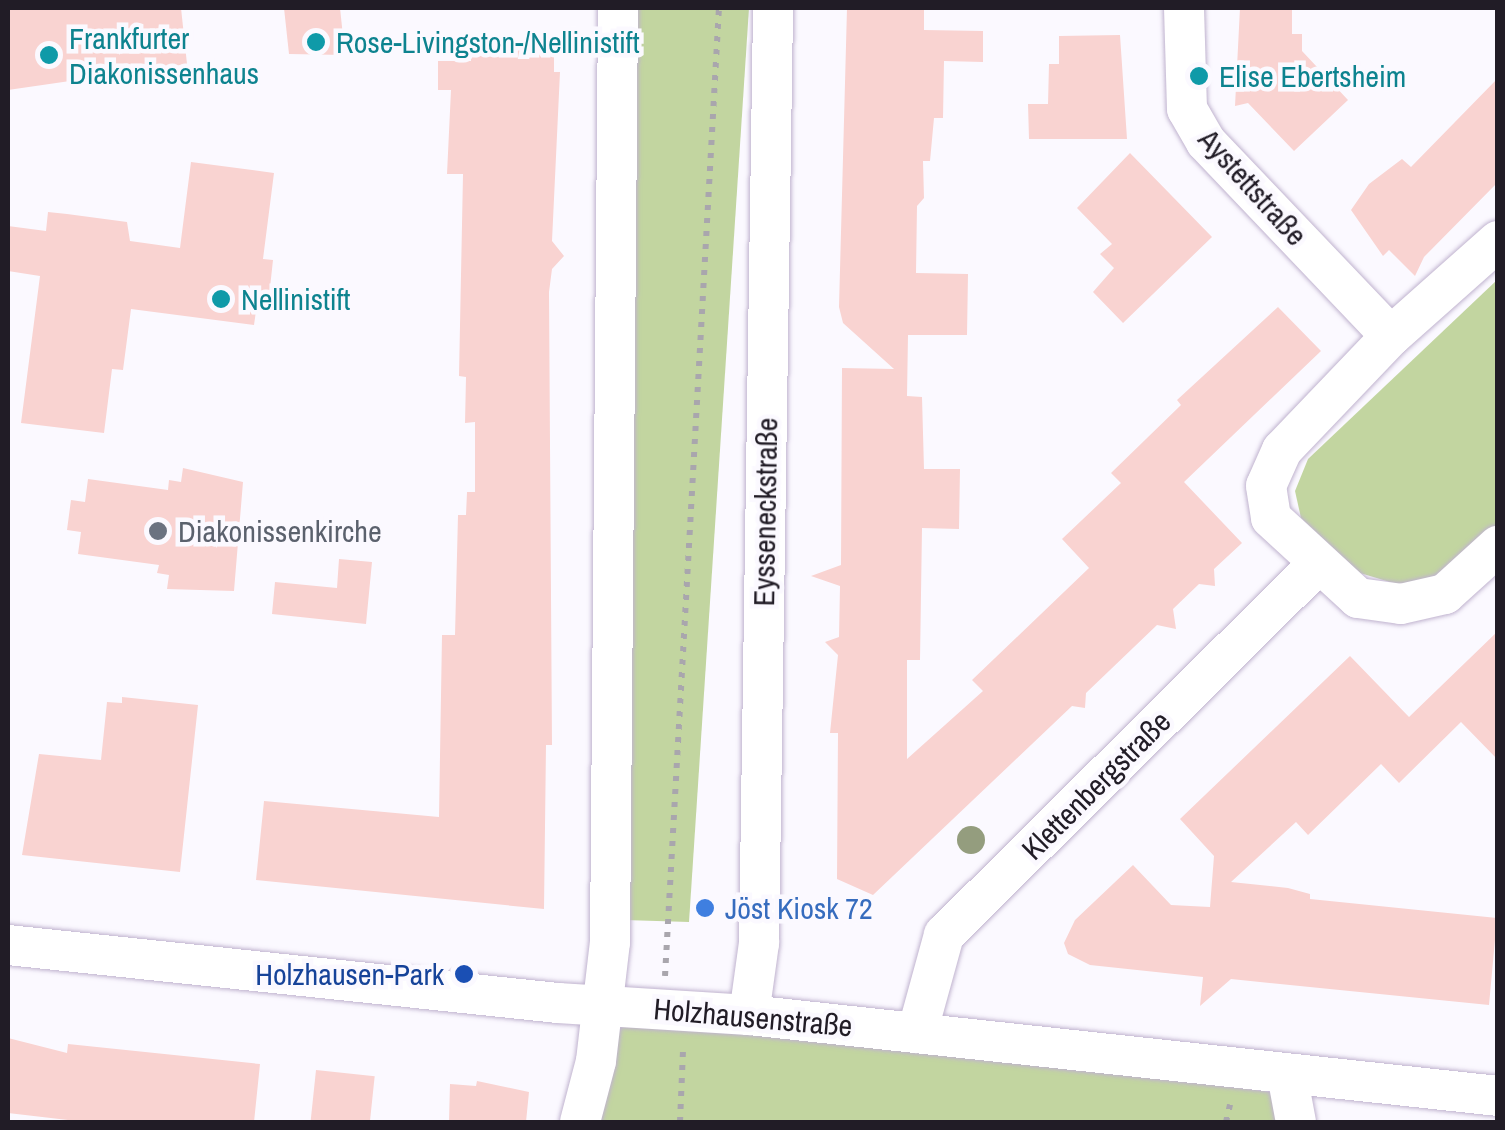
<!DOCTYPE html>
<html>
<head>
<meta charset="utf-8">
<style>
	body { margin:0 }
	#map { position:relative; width:1505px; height:1130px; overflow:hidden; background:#fbf9ff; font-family:"Archivo Narrow",sans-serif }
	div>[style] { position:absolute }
	.green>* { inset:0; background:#c2d5a0 }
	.building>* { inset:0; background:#f9d3d1; transform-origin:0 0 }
	.path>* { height:6px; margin-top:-3px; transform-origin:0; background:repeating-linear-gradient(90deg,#a9a6ad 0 5px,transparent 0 13px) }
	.roads { filter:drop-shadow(0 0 2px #c0b3cf) drop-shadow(0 0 2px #c0b3cf) }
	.minor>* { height:40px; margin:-20px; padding:0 20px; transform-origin:20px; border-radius:20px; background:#fff }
	.trees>* { width:28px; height:28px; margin:-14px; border-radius:50%; background:#949d7e }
	.dots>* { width:28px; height:28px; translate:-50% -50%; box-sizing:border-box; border:5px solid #fbf9ff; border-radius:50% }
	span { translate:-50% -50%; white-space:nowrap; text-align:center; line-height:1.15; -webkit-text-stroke:9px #fbf9ff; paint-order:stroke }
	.culture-label { font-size:30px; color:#0d838f }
	.left { translate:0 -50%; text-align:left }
	.street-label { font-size:30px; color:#211c26 }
	.worship-label { font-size:30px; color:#5b616d }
	.shop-label { font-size:30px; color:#366cbe }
	.transit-label { font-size:30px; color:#164399 }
	.right { translate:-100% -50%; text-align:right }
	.frame { position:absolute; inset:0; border:10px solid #211c26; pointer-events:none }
</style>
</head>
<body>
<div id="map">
	<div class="green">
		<i style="clip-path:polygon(604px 8px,749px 8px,689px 922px,592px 919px)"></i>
		<i style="clip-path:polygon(1497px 280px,1497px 527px,1443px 580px,1403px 586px,1360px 573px,1301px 518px,1295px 491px,1308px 459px)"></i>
		<i style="clip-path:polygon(598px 1013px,1273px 1092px,1277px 1122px,591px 1122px)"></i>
	</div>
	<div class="building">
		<i style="clip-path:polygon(8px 8px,181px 8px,187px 64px,8px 90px)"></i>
		<i style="clip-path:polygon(284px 8px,340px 8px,345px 55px,289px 54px)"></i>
		<i style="clip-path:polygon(847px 8px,924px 10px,924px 30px,983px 31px,983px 62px,944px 61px,943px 118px,934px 118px,930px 161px,923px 161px,924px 198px,917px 206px,916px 273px,968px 274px,967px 335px,908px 335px,907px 396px,922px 397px,924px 469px,960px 469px,959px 529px,922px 528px,920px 660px,907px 660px,907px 759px,983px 691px,972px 680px,1089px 568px,1062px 539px,1121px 483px,1111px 473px,1181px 405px,1177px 400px,1278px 307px,1321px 351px,1184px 482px,1242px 543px,1214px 569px,1215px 586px,1199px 584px,1173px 609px,1176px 629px,1157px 625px,1086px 693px,1085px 708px,1072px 706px,873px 895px,837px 879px,838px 733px,830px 733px,838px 655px,825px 642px,839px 637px,840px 586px,811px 576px,841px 565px,842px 368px,894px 369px,843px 323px,839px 307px)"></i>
		<i style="clip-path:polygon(1240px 8px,1292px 8px,1292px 34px,1302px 34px,1302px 51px,1348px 100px,1294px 151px,1248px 103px,1235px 106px)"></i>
		<i style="clip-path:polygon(1120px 35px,1127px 139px,1029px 139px,1028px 104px,1048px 104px,1049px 64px,1059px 64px,1059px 36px)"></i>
		<i style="clip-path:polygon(471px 50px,554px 50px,554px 72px,560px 72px,552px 241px,564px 256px,552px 269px,549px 292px,552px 745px,546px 745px,544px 909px,256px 880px,264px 801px,439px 817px,442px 635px,455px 635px,458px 515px,466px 515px,467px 492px,475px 492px,475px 422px,465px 423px,466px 377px,459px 376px,463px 174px,447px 174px,451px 90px,438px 90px,438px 61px,471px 61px)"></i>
		<i style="clip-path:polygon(1498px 78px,1498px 182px,1424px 257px,1415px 276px,1389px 250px,1383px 256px,1351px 210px,1369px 184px,1402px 159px,1411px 167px)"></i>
		<i style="clip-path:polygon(1130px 153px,1212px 237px,1123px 323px,1093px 292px,1114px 268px,1100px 254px,1112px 244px,1077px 208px)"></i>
		<i style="clip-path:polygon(191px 162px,274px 173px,263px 259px,273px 260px,268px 306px,257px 304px,254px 325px,131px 309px,123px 370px,112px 369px,104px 433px,21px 423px,40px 276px,8px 271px,8px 226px,46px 231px,48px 212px,67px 214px,127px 222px,130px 241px,180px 248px)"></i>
		<i style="clip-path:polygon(183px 468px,243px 482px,234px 591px,167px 589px,169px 575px,157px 573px,159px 565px,78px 554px,81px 532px,67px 530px,71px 500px,85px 502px,88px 479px,168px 490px,169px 480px,181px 482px)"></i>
		<i style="clip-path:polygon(339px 559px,372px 562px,366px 624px,272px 614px,275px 582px,337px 588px)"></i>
		<i style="clip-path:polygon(1498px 631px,1498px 760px,1461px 722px,1399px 783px,1381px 764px,1308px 835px,1296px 822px,1231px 882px,1288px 888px,1310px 894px,1310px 899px,1497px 918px,1489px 1005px,1231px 979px,1200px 1006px,1203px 977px,1090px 965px,1068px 954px,1064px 943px,1075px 920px,1133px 865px,1171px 905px,1210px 907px,1214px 856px,1180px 819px,1350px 656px,1409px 717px)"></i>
		<i style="clip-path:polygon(122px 697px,198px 705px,180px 872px,22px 855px,39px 754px,101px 760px,107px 702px,122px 703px)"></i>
		<i style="clip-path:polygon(8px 1038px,67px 1053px,68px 1044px,260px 1064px,254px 1122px,85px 1122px,8px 1113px)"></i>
		<i style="left:316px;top:1070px;width:59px;height:52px;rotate:6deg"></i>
		<i style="clip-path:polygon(477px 1081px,529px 1092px,526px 1122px,449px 1122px,450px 1084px,476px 1086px)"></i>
	</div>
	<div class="path">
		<i style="left:665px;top:976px;width:970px;rotate:-86.81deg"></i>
		<i style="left:680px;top:1122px;width:73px;rotate:-87.6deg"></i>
		<i style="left:1226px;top:1122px;width:18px;rotate:-77deg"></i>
	</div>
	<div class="roads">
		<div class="minor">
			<i style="left:1184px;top:8px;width:101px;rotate:88.3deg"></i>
			<i style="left:1187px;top:109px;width:38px;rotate:60deg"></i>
			<i style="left:1206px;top:142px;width:268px;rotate:46.4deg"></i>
			<i style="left:1498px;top:241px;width:143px;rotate:138.4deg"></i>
			<i style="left:1391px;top:336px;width:158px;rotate:133.7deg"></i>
			<i style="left:1282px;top:450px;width:39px;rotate:114deg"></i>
			<i style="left:1266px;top:486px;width:32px;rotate:81deg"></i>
			<i style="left:1271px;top:518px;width:118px;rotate:42.6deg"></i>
			<i style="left:1358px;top:598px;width:43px;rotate:7.9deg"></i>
			<i style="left:1401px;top:604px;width:45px;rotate:-12.8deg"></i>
			<i style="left:1445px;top:594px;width:72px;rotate:-42.2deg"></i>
			<i style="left:8px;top:945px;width:553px;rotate:6.02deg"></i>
			<i style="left:558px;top:1003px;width:191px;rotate:3.6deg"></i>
			<i style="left:749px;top:1015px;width:753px;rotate:6.17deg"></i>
			<i style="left:749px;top:1015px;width:73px;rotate:-82.1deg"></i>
			<i style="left:759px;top:943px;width:935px;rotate:-89.14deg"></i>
			<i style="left:917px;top:1033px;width:102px;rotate:-74.6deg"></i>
			<i style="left:944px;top:935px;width:528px;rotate:-44.77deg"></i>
			<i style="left:1287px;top:1074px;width:49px;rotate:79.4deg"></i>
			<i style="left:580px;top:1122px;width:63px;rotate:-75.3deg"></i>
			<i style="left:596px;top:1061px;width:120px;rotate:-83.3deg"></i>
			<i style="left:610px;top:942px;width:934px;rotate:-89.51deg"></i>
		</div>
	</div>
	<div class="trees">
		<i style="left:971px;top:840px"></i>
	</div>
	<div class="dots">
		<i style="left:316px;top:42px;background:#0f9aa8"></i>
		<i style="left:49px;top:55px;background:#0f9aa8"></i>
		<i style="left:1199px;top:76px;background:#0f9aa8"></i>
		<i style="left:221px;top:299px;background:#0f9aa8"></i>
		<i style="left:158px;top:531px;background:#6b7280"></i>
		<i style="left:705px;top:908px;background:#3f7fe0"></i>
		<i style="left:464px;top:974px;background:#1a4fb4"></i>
	</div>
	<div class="culture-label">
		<span class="left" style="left:69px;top:55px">Frankfurter<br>Diakonissenhaus</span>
		<span class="left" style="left:336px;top:42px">Rose-Livingston-/Nellinistift</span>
		<span class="left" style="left:1219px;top:76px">Elise Ebertsheim</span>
		<span class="left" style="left:241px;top:299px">Nellinistift</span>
	</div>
	<div class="street-label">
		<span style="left:1253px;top:187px;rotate:48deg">Aystettstraße</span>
		<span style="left:765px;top:512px;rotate:-89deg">Eysseneckstraße</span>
		<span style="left:1096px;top:785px;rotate:-45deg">Klettenbergstraße</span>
		<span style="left:753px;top:1017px;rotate:5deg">Holzhausenstraße</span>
	</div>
	<div class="worship-label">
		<span class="left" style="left:178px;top:531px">Diakonissenkirche</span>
	</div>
	<div class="shop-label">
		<span class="left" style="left:725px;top:908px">Jöst Kiosk 72</span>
	</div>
	<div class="transit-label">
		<span class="right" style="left:444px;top:974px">Holzhausen-Park</span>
	</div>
	<div class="frame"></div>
</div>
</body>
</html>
